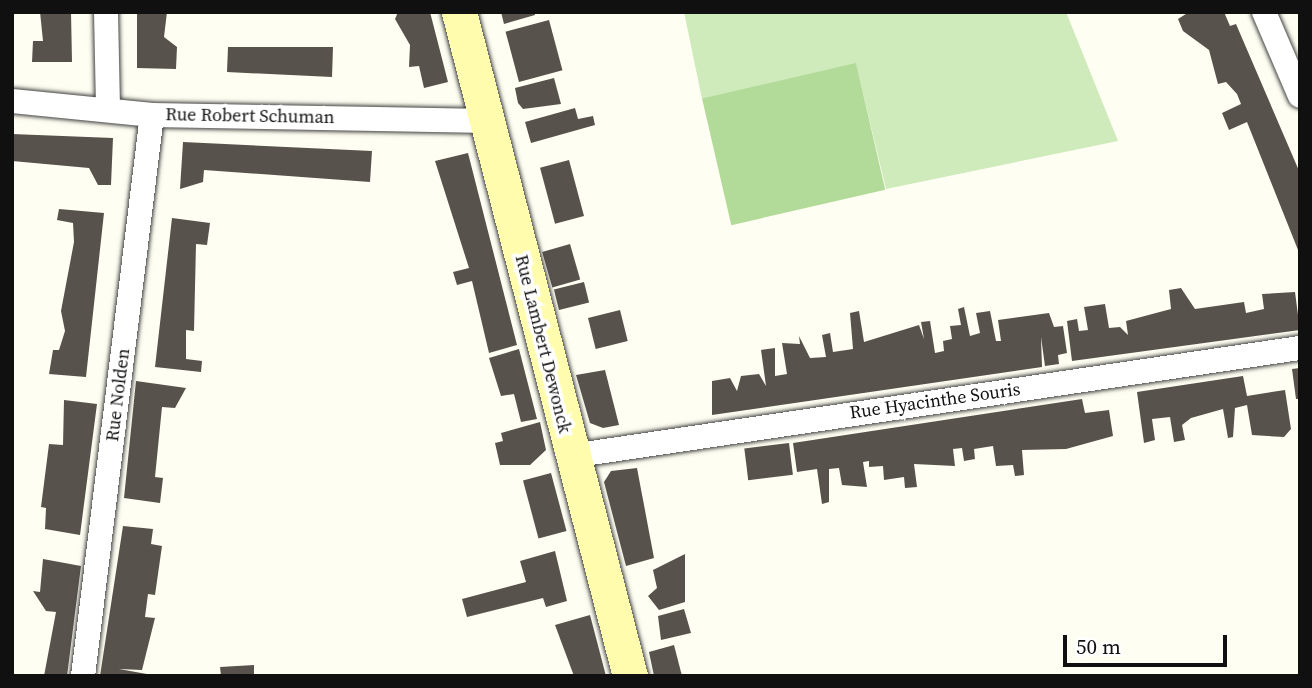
<!DOCTYPE html>
<html>
<head>
<meta charset="utf-8">
<style>
	body { margin:0 }
	#map { position:relative; width:1312px; height:688px; overflow:hidden; background:#fffef2; font-family:"Source Serif 4",serif }
	div>[style] { position:absolute }
	.green>* { inset:0; background:#cfeabb }
	.forest>* { inset:0; background:#b2db9a; transform-origin:0 0 }
	.building>* { inset:0; background:#58524c; transform-origin:0 0 }
	.roads { filter:drop-shadow(0 0 2px #434343) drop-shadow(0 0 2px #434343) }
	.street>* { height:24px; margin:-12px; padding:0 12px; transform-origin:12px; border-radius:12px; background:#fff }
	.secondary>* { height:35px; margin:-17.5px; padding:0 17.5px; transform-origin:17.5px; border-radius:17.5px; background:#fffdad }
	span { translate:-50% -50%; white-space:nowrap; text-align:center; line-height:1.15; -webkit-text-stroke:7px #fff; paint-order:stroke }
	.street-label { font-size:18px; color:#101010 }
	.frame { position:absolute; inset:0; border:14px solid #101010; pointer-events:none }
	.scale { position:absolute; left:1063px; top:635px; width:164px; height:32px; box-sizing:border-box; border:4px solid #101010; border-top:0; padding-left:9px; font-size:21px; line-height:24px; white-space:nowrap; color:#101010; -webkit-text-stroke:5px #fff; paint-order:stroke }
</style>
</head>
<body>
<div id="map">
	<div class="green">
		<i style="clip-path:polygon(684px 12px,1066px 12px,1118px 141px,886px 189px,856px 64px,702px 99px)"></i>
	</div>
	<div class="forest">
		<i style="left:856px;top:63px;width:130px;height:158px;rotate:77deg"></i>
	</div>
	<div class="building">
		<i style="clip-path:polygon(40px 12px,71px 12px,72px 62px,32px 62px,33px 41px,43px 41px)"></i>
		<i style="clip-path:polygon(137px 12px,167px 12px,164px 37px,177px 47px,176px 69px,137px 68px)"></i>
		<i style="clip-path:polygon(398px 12px,430px 12px,448px 82px,424px 88px,419px 66px,409px 67px,410px 45px,395px 19px)"></i>
		<i style="clip-path:polygon(501px 12px,534px 12px,535px 15px,504px 24px)"></i>
		<i style="clip-path:polygon(1189px 12px,1224px 12px,1230px 26px,1236px 24px,1300px 173px,1300px 255px,1247px 122px,1229px 130px,1222px 113px,1241px 104px,1237px 94px,1226px 82px,1218px 84px,1209px 50px,1183px 31px,1178px 19px)"></i>
		<i style="left:549px;top:20px;width:52px;height:45px;rotate:75deg"></i>
		<i style="clip-path:polygon(228px 47px,333px 47px,332px 77px,227px 72px)"></i>
		<i style="clip-path:polygon(554px 78px,561px 104px,523px 109px,518px 103px,515px 88px)"></i>
		<i style="clip-path:polygon(575px 108px,578px 119px,593px 116px,595px 125px,531px 143px,525px 122px)"></i>
		<i style="clip-path:polygon(12px 134px,113px 138px,111px 185px,98px 185px,89px 168px,12px 161px)"></i>
		<i style="clip-path:polygon(183px 142px,372px 151px,370px 182px,204px 170px,203px 182px,180px 189px)"></i>
		<i style="clip-path:polygon(468px 153px,517px 345px,489px 353px,472px 281px,457px 285px,453px 272px,469px 268px,435px 161px)"></i>
		<i style="left:569px;top:160px;width:58px;height:30px;rotate:75deg"></i>
		<i style="clip-path:polygon(59px 209px,104px 213px,86px 377px,49px 374px,53px 350px,59px 350px,65px 331px,61px 311px,74px 242px,73px 223px,57px 220px)"></i>
		<i style="clip-path:polygon(172px 218px,210px 223px,207px 245px,196px 244px,194px 331px,186px 330px,186px 359px,202px 361px,201px 372px,155px 367px)"></i>
		<i style="left:570px;top:244px;width:37px;height:29px;rotate:74deg"></i>
		<i style="left:584px;top:282px;width:21px;height:31px;rotate:76deg"></i>
		<i style="clip-path:polygon(1181px 288px,1195px 309px,1244px 302px,1246px 313px,1264px 309px,1262px 294px,1295px 292px,1300px 330px,1072px 361px,1067px 321px,1077px 319px,1079px 331px,1088px 330px,1084px 307px,1105px 304px,1109px 328px,1120px 327px,1128px 335px,1126px 321px,1171px 309px,1169px 290px)"></i>
		<i style="clip-path:polygon(964px 307px,970px 336px,980px 333px,976px 313px,990px 311px,996px 341px,1001px 341px,998px 320px,1049px 313px,1054px 327px,1063px 326px,1067px 353px,1058px 355px,1059px 364px,1045px 366px,1041px 337px,1042px 367px,712px 415px,712px 381px,730px 378px,737px 391px,741px 376px,759px 374px,766px 386px,761px 350px,775px 348px,775px 376px,787px 374px,782px 343px,800px 344px,799px 336px,810px 358px,826px 357px,822px 335px,830px 333px,833px 352px,853px 349px,850px 313px,859px 311px,864px 342px,919px 325px,924px 339px,921px 322px,930px 321px,935px 353px,944px 351px,943px 341px,952px 339px,950px 326px,961px 325px,958px 309px)"></i>
		<i style="left:620px;top:310px;width:32px;height:33px;rotate:76deg"></i>
		<i style="clip-path:polygon(519px 349px,537px 419px,521px 422px,514px 394px,501px 396px,489px 358px)"></i>
		<i style="clip-path:polygon(1300px 368px,1300px 399px,1296px 399px,1292px 369px)"></i>
		<i style="clip-path:polygon(605px 370px,619px 425px,603px 428px,590px 423px,576px 375px)"></i>
		<i style="clip-path:polygon(1243px 376px,1247px 396px,1285px 390px,1291px 429px,1284px 437px,1252px 435px,1247px 405px,1235px 408px,1233px 437px,1228px 438px,1223px 409px,1191px 418px,1182px 425px,1185px 440px,1174px 442px,1170px 417px,1152px 419px,1155px 440px,1144px 443px,1137px 392px)"></i>
		<i style="clip-path:polygon(136px 381px,186px 388px,175px 408px,162px 407px,155px 477px,163px 478px,160px 503px,124px 498px)"></i>
		<i style="clip-path:polygon(1082px 399px,1085px 413px,1109px 410px,1113px 436px,1066px 449px,1022px 450px,1024px 475px,1015px 476px,1013px 465px,996px 466px,993px 446px,974px 449px,975px 459px,964px 461px,962px 448px,953px 449px,955px 466px,914px 464px,917px 487px,905px 488px,904px 477px,884px 480px,883px 466px,869px 467px,869px 461px,863px 462px,867px 487px,842px 485px,839px 468px,829px 469px,829px 502px,822px 504px,817px 469px,797px 472px,793px 443px)"></i>
		<i style="clip-path:polygon(64px 400px,97px 404px,80px 535px,45px 529px,46px 508px,41px 507px,49px 444px,63px 445px)"></i>
		<i style="clip-path:polygon(540px 422px,546px 450px,530px 465px,500px 465px,495px 443px,503px 441px,501px 433px)"></i>
		<i style="left:789px;top:443px;width:32px;height:45px;rotate:83deg"></i>
		<i style="clip-path:polygon(637px 468px,654px 558px,626px 566px,604px 482px,611px 471px)"></i>
		<i style="left:551px;top:473px;width:60px;height:29px;rotate:75deg"></i>
		<i style="clip-path:polygon(123px 526px,153px 529px,151px 544px,162px 546px,155px 595px,148px 594px,145px 617px,155px 618px,142px 670px,119px 669px,158px 676px,100px 676px)"></i>
		<i style="clip-path:polygon(555px 551px,567px 601px,546px 607px,543px 598px,467px 617px,462px 599px,526px 582px,520px 561px)"></i>
		<i style="clip-path:polygon(685px 554px,685px 602px,659px 610px,648px 596px,657px 588px,653px 570px)"></i>
		<i style="clip-path:polygon(43px 559px,81px 566px,67px 676px,44px 676px,56px 612px,46px 611px,33px 591px,40px 592px)"></i>
		<i style="clip-path:polygon(684px 609px,691px 633px,661px 640px,658px 616px)"></i>
		<i style="clip-path:polygon(590px 615px,606px 676px,574px 676px,555px 625px)"></i>
		<i style="clip-path:polygon(674px 645px,682px 676px,654px 676px,649px 652px)"></i>
		<i style="clip-path:polygon(254px 665px,254px 676px,221px 676px,220px 667px)"></i>
	</div>
	<div class="roads">
		<div class="street">
			<i style="left:106px;top:12px;width:96px;rotate:88.8deg"></i>
			<i style="left:1264px;top:12px;width:91px;rotate:66.8deg"></i>
			<i style="left:12px;top:101px;width:141px;rotate:5.7deg"></i>
			<i style="left:152px;top:115px;width:337px;rotate:1deg"></i>
			<i style="left:571px;top:456px;width:737px;rotate:-8.43deg"></i>
			<i style="left:83px;top:676px;width:565px;rotate:-82.99deg"></i>
		</div>
		<div class="secondary">
			<i style="left:459px;top:12px;width:686px;rotate:75.56deg"></i>
		</div>
	</div>
	<div class="street-label">
		<span style="left:250px;top:116px;rotate:1deg">Rue Robert Schuman</span>
		<span style="left:543px;top:344px;rotate:76deg">Rue Lambert Dewonck</span>
		<span style="left:118px;top:395px;rotate:-83deg">Rue Nolden</span>
		<span style="left:935px;top:401px;rotate:-8deg">Rue Hyacinthe Souris</span>
	</div>
	<div class="frame"></div>
	<div class="scale">50 m</div>
</div>
</body>
</html>
